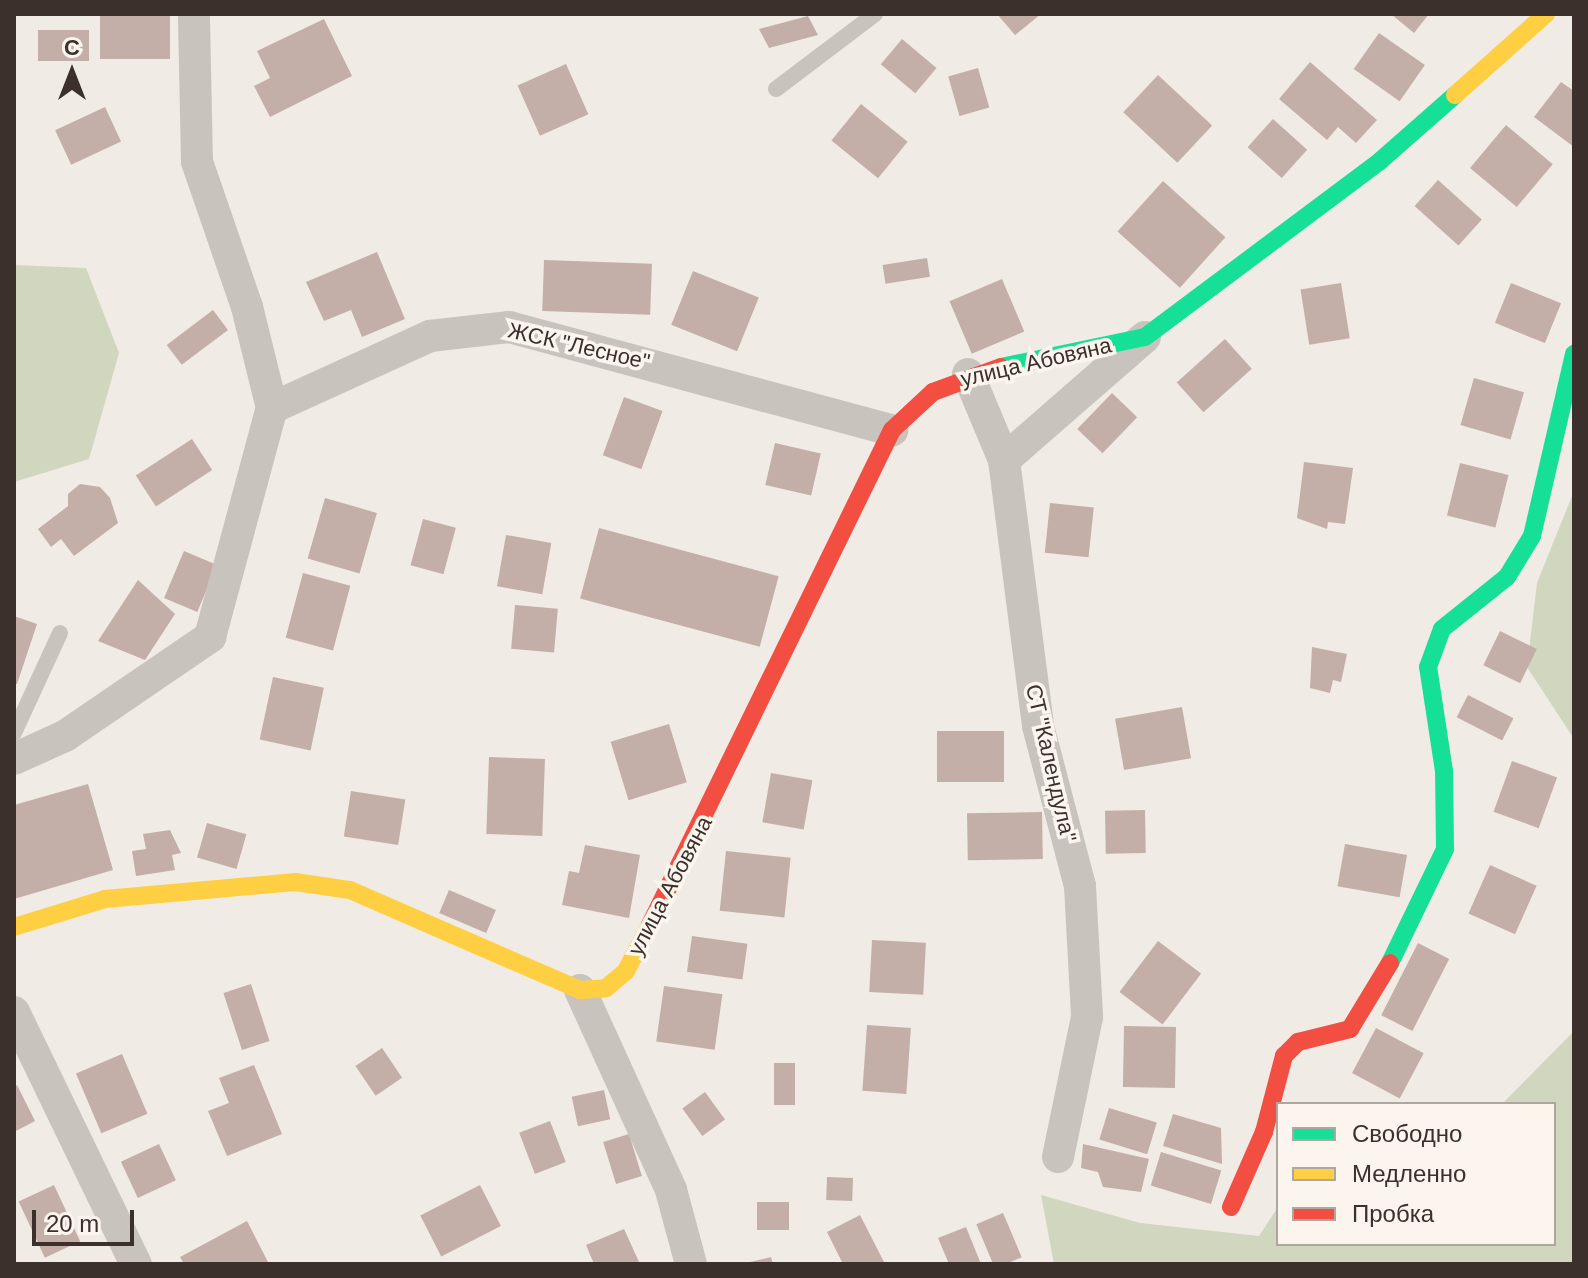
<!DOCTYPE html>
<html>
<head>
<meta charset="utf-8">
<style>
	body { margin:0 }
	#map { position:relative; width:1588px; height:1278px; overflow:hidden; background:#f0ebe5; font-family:Helvetica,sans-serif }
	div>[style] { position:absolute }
	.green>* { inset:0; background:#d1d6bf }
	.building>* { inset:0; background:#c3afa7; transform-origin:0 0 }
	.lane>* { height:16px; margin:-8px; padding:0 8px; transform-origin:8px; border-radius:8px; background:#c9c3be }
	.street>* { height:32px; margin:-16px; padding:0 16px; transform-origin:16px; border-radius:16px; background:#c9c3be }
	.fast>* { height:18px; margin:-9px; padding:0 9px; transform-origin:9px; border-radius:9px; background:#16e098 }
	.slow>* { height:18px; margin:-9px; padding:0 9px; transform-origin:9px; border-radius:9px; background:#ffcf43 }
	.jam>* { height:18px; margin:-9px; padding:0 9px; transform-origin:9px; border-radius:9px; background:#f24e42 }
	span { translate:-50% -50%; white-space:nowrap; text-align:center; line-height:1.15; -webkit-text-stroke:7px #fbf5ee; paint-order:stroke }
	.street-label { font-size:22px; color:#3b302b }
	.frame { position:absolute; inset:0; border:16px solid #3b302b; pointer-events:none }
	.legend { position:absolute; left:1276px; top:1102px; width:280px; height:144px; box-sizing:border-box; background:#fbf5ee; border:2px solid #aea6a0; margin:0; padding:10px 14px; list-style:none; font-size:24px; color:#3b302b }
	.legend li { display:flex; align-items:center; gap:16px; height:40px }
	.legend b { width:40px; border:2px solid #aea6a0 }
	.north { position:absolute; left:32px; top:32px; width:80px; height:80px; -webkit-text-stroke:6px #fbf5ee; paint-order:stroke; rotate:0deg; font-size:22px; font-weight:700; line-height:32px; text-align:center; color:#3b302b }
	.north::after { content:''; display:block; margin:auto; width:28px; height:36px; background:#3b302b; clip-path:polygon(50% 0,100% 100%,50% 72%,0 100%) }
	.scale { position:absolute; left:32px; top:1210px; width:102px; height:36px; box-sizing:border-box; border:4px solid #3b302b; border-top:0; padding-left:10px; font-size:24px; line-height:28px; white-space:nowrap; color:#3b302b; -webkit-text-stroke:6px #fbf5ee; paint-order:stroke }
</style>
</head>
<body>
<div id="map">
	<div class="green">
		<i style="clip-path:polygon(14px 265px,86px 268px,119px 353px,89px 459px,14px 482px)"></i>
		<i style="clip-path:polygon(1574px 491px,1574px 739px,1527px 667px,1537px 583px)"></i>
		<i style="clip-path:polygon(1574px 1031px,1574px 1264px,1054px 1264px,1041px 1195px,1140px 1223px,1259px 1236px,1278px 1207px,1278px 1244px,1554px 1244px,1554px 1104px,1502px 1104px)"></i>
	</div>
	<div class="building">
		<i style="left:100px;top:14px;width:70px;height:45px"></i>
		<i style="clip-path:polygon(997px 14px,1041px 14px,1015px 35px)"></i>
		<i style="clip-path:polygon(1391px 14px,1429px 14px,1414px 33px)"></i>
		<i style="clip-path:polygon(808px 16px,818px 35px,769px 48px,759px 29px)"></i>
		<i style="clip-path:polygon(324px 19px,352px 76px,270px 117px,254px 86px,270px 78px,257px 51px)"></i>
		<i style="left:38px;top:30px;width:51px;height:31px"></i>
		<i style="left:1379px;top:33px;width:56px;height:44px;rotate:35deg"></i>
		<i style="left:902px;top:39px;width:45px;height:33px;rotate:40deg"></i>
		<i style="clip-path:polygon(1310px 62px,1377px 120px,1356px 143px,1338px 127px,1327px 140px,1279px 99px)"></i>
		<i style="left:566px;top:64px;width:55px;height:53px;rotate:66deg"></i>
		<i style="left:978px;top:68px;width:41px;height:31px;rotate:74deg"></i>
		<i style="left:1158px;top:75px;width:74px;height:51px;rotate:43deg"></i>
		<i style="clip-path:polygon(1561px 82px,1574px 91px,1574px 147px,1534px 117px)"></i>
		<i style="left:861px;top:104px;width:60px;height:47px;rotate:39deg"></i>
		<i style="left:105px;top:107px;width:38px;height:55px;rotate:65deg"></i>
		<i style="left:1273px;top:119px;width:46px;height:38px;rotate:42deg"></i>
		<i style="left:1506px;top:125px;width:61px;height:56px;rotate:40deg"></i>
		<i style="left:1438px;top:180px;width:59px;height:35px;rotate:42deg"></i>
		<i style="left:1163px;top:181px;width:84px;height:68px;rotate:42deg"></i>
		<i style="clip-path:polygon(377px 252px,405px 319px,362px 337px,351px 310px,324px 321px,306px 282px)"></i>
		<i style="left:927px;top:258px;width:19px;height:45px;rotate:81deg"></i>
		<i style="left:544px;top:260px;width:108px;height:51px;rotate:2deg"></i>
		<i style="left:693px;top:271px;width:71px;height:58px;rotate:22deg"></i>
		<i style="left:1002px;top:279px;width:57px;height:57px;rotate:67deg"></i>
		<i style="left:1341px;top:283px;width:56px;height:41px;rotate:81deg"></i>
		<i style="left:1511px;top:283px;width:54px;height:43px;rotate:22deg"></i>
		<i style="left:213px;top:310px;width:25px;height:58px;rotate:53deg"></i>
		<i style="left:1225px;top:339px;width:40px;height:65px;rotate:48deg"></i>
		<i style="left:1474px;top:378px;width:52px;height:49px;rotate:16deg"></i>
		<i style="left:1112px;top:393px;width:35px;height:50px;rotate:44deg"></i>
		<i style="left:624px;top:397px;width:41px;height:62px;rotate:20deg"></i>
		<i style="left:192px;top:439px;width:37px;height:67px;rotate:57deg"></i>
		<i style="left:775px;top:443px;width:47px;height:43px;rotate:13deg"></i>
		<i style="clip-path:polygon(1304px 462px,1353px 468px,1345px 524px,1328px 522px,1327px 529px,1297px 518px)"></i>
		<i style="left:1460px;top:463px;width:50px;height:54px;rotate:14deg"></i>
		<i style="clip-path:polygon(80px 484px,100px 487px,110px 498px,118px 523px,74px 556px,61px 539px,51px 547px,38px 529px,68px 506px,68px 494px)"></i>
		<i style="left:325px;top:498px;width:54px;height:63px;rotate:16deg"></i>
		<i style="left:1050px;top:503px;width:44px;height:50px;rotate:6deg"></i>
		<i style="left:423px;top:519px;width:34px;height:48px;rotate:15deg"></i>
		<i style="left:599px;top:528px;width:186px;height:73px;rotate:15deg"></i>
		<i style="left:506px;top:535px;width:46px;height:52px;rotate:10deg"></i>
		<i style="left:184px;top:551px;width:36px;height:51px;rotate:23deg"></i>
		<i style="left:303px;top:573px;width:49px;height:67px;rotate:15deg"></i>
		<i style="clip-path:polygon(138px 580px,175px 614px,145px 660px,98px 641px)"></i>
		<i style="left:515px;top:605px;width:43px;height:44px;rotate:5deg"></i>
		<i style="clip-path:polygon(14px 616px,37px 624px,17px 684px,14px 683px)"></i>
		<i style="left:1500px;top:631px;width:41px;height:38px;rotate:26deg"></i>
		<i style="clip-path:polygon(1312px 647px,1347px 654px,1341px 682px,1333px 680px,1330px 693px,1310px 688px)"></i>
		<i style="left:273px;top:677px;width:52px;height:64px;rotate:12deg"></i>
		<i style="left:1468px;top:695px;width:51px;height:25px;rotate:27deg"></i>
		<i style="left:1182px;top:707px;width:52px;height:68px;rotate:80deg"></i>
		<i style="left:669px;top:724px;width:61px;height:61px;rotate:73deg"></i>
		<i style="left:1004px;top:731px;width:51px;height:67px;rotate:90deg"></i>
		<i style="left:489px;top:757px;width:56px;height:77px;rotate:2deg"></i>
		<i style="left:1512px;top:761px;width:48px;height:54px;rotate:20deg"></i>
		<i style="left:771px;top:773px;width:42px;height:50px;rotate:10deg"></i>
		<i style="clip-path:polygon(88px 784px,113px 870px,14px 899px,14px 805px)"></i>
		<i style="left:351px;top:791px;width:55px;height:46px;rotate:9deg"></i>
		<i style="left:1145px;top:810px;width:43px;height:40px;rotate:89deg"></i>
		<i style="left:1042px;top:812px;width:47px;height:75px;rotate:89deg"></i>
		<i style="left:207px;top:823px;width:41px;height:36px;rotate:16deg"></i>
		<i style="clip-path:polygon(170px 830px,181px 853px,172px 855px,175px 870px,136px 876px,132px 851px,146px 849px,143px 834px)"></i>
		<i style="left:1345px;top:844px;width:63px;height:43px;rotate:10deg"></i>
		<i style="clip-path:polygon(585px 845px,640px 855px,629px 918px,562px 905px,569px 871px,579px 873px)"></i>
		<i style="left:726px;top:851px;width:65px;height:60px;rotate:6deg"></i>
		<i style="left:1490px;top:865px;width:51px;height:53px;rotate:24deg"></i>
		<i style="left:449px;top:890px;width:51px;height:25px;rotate:23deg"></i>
		<i style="left:692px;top:936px;width:56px;height:36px;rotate:8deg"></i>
		<i style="left:872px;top:940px;width:54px;height:52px;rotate:3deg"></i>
		<i style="left:1158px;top:941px;width:54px;height:64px;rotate:37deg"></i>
		<i style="left:1418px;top:943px;width:35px;height:81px;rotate:27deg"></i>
		<i style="left:251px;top:984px;width:60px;height:29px;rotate:72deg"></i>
		<i style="left:664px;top:986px;width:59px;height:56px;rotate:8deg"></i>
		<i style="left:867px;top:1025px;width:44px;height:66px;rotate:4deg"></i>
		<i style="left:1124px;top:1026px;width:52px;height:61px;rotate:1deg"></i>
		<i style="left:1376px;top:1028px;width:54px;height:51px;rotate:28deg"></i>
		<i style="left:382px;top:1048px;width:36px;height:32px;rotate:56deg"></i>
		<i style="left:122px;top:1054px;width:65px;height:50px;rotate:67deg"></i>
		<i style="left:774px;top:1063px;width:21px;height:42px"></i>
		<i style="clip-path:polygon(254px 1065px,282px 1134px,227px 1156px,208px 1111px,229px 1103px,219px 1078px)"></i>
		<i style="clip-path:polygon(17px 1085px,35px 1121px,14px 1132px,14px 1087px)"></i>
		<i style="left:604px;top:1090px;width:30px;height:33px;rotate:78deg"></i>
		<i style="left:705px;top:1092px;width:34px;height:28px;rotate:54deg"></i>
		<i style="left:1109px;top:1108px;width:50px;height:33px;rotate:17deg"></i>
		<i style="clip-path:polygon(1173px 1114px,1221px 1128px,1222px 1164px,1163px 1146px)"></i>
		<i style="left:550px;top:1121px;width:44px;height:33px;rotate:69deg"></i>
		<i style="left:629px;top:1134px;width:44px;height:27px;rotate:73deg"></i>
		<i style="left:159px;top:1144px;width:40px;height:42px;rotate:65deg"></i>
		<i style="clip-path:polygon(1083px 1144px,1149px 1159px,1141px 1192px,1103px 1187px,1098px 1172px,1081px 1168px)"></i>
		<i style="left:1161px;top:1152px;width:63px;height:35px;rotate:17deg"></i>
		<i style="left:827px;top:1177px;width:26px;height:23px;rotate:2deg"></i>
		<i style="left:54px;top:1185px;width:62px;height:39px;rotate:65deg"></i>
		<i style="left:480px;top:1185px;width:46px;height:67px;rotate:63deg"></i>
		<i style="left:757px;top:1202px;width:32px;height:28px"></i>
		<i style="left:1003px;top:1213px;width:48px;height:29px;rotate:67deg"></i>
		<i style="clip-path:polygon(860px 1215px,885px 1264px,843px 1264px,827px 1232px)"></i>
		<i style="clip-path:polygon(247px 1221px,269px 1264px,184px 1264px,180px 1257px)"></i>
		<i style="clip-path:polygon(966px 1227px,981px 1264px,949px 1264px,938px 1238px)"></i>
		<i style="clip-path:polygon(624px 1229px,640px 1264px,594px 1264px,586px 1245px)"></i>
		<i style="clip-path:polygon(771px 1257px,773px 1264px,746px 1264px,746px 1263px)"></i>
	</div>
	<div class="lane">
		<i style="left:776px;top:89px;width:124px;rotate:-37.1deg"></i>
		<i style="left:14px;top:733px;width:110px;rotate:-65.3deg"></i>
	</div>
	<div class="street">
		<i style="left:968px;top:374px;width:93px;rotate:67.3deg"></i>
		<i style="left:1004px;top:460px;width:268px;rotate:82.7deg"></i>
		<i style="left:1038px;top:726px;width:165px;rotate:75.3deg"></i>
		<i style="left:1080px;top:886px;width:131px;rotate:86.9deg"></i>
		<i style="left:1087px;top:1017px;width:143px;rotate:101.7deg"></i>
		<i style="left:272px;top:408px;width:174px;rotate:-24.5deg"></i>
		<i style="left:430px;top:336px;width:80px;rotate:-6.5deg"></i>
		<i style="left:509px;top:327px;width:397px;rotate:15.1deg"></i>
		<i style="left:1004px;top:460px;width:187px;rotate:-41.1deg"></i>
		<i style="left:14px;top:759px;width:56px;rotate:-24.3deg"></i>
		<i style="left:65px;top:736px;width:176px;rotate:-34.3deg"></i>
		<i style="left:210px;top:637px;width:237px;rotate:-74.9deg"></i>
		<i style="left:272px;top:408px;width:104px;rotate:-103.9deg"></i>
		<i style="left:247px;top:307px;width:153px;rotate:-109deg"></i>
		<i style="left:197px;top:162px;width:148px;rotate:-91.2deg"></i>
		<i style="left:580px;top:990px;width:220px;rotate:65.5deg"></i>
		<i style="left:671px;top:1190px;width:77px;rotate:74.9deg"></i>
		<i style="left:14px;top:1012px;width:280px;rotate:64.2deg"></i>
	</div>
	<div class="fast">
		<i style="left:1001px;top:367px;width:147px;rotate:-11.8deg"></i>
		<i style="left:1145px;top:337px;width:294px;rotate:-36.8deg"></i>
		<i style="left:1380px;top:161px;width:100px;rotate:-41.3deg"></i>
		<i style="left:1390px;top:963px;width:127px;rotate:-64.2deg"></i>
		<i style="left:1445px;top:849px;width:78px;rotate:-90.7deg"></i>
		<i style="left:1444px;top:771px;width:105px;rotate:-98.7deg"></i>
		<i style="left:1428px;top:667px;width:40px;rotate:-69.8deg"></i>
		<i style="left:1442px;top:629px;width:83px;rotate:-38.7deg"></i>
		<i style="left:1507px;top:577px;width:48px;rotate:-58.6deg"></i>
		<i style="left:1532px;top:536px;width:187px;rotate:-77deg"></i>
	</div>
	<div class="slow">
		<i style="left:1455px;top:95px;width:122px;rotate:-41.7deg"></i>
		<i style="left:14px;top:927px;width:95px;rotate:-17.1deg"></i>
		<i style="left:105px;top:899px;width:191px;rotate:-5.1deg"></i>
		<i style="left:295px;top:882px;width:56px;rotate:8.3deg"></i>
		<i style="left:350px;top:890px;width:251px;rotate:23.5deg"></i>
		<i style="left:580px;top:990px;width:26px;rotate:-4deg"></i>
		<i style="left:606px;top:988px;width:26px;rotate:-40deg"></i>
		<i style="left:626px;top:971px;width:52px;rotate:-62.4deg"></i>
	</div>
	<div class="jam">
		<i style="left:650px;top:925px;width:551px;rotate:-63.95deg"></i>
		<i style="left:892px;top:430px;width:56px;rotate:-42.8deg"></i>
		<i style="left:933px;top:392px;width:72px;rotate:-20.2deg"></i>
		<i style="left:1231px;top:1207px;width:82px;rotate:-66.3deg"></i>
		<i style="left:1264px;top:1132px;width:79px;rotate:-75.3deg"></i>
		<i style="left:1284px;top:1056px;width:20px;rotate:-45deg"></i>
		<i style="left:1298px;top:1042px;width:54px;rotate:-14deg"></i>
		<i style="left:1350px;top:1029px;width:77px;rotate:-58.8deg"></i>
	</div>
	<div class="street-label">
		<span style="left:579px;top:346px;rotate:13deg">ЖСК "Лесное"</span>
		<span style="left:1036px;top:362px;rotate:-13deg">улица Абовяна</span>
		<span style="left:1051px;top:763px;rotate:77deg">СТ "Календула"</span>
		<span style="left:670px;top:886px;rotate:-62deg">улица Абовяна</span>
	</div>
	<div class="frame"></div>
	<ul class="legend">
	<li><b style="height:10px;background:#16e098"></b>Свободно</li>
	<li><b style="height:10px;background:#ffcf43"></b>Медленно</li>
	<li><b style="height:10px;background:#f24e42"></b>Пробка</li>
	</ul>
	<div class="north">С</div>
	<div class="scale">20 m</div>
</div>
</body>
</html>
